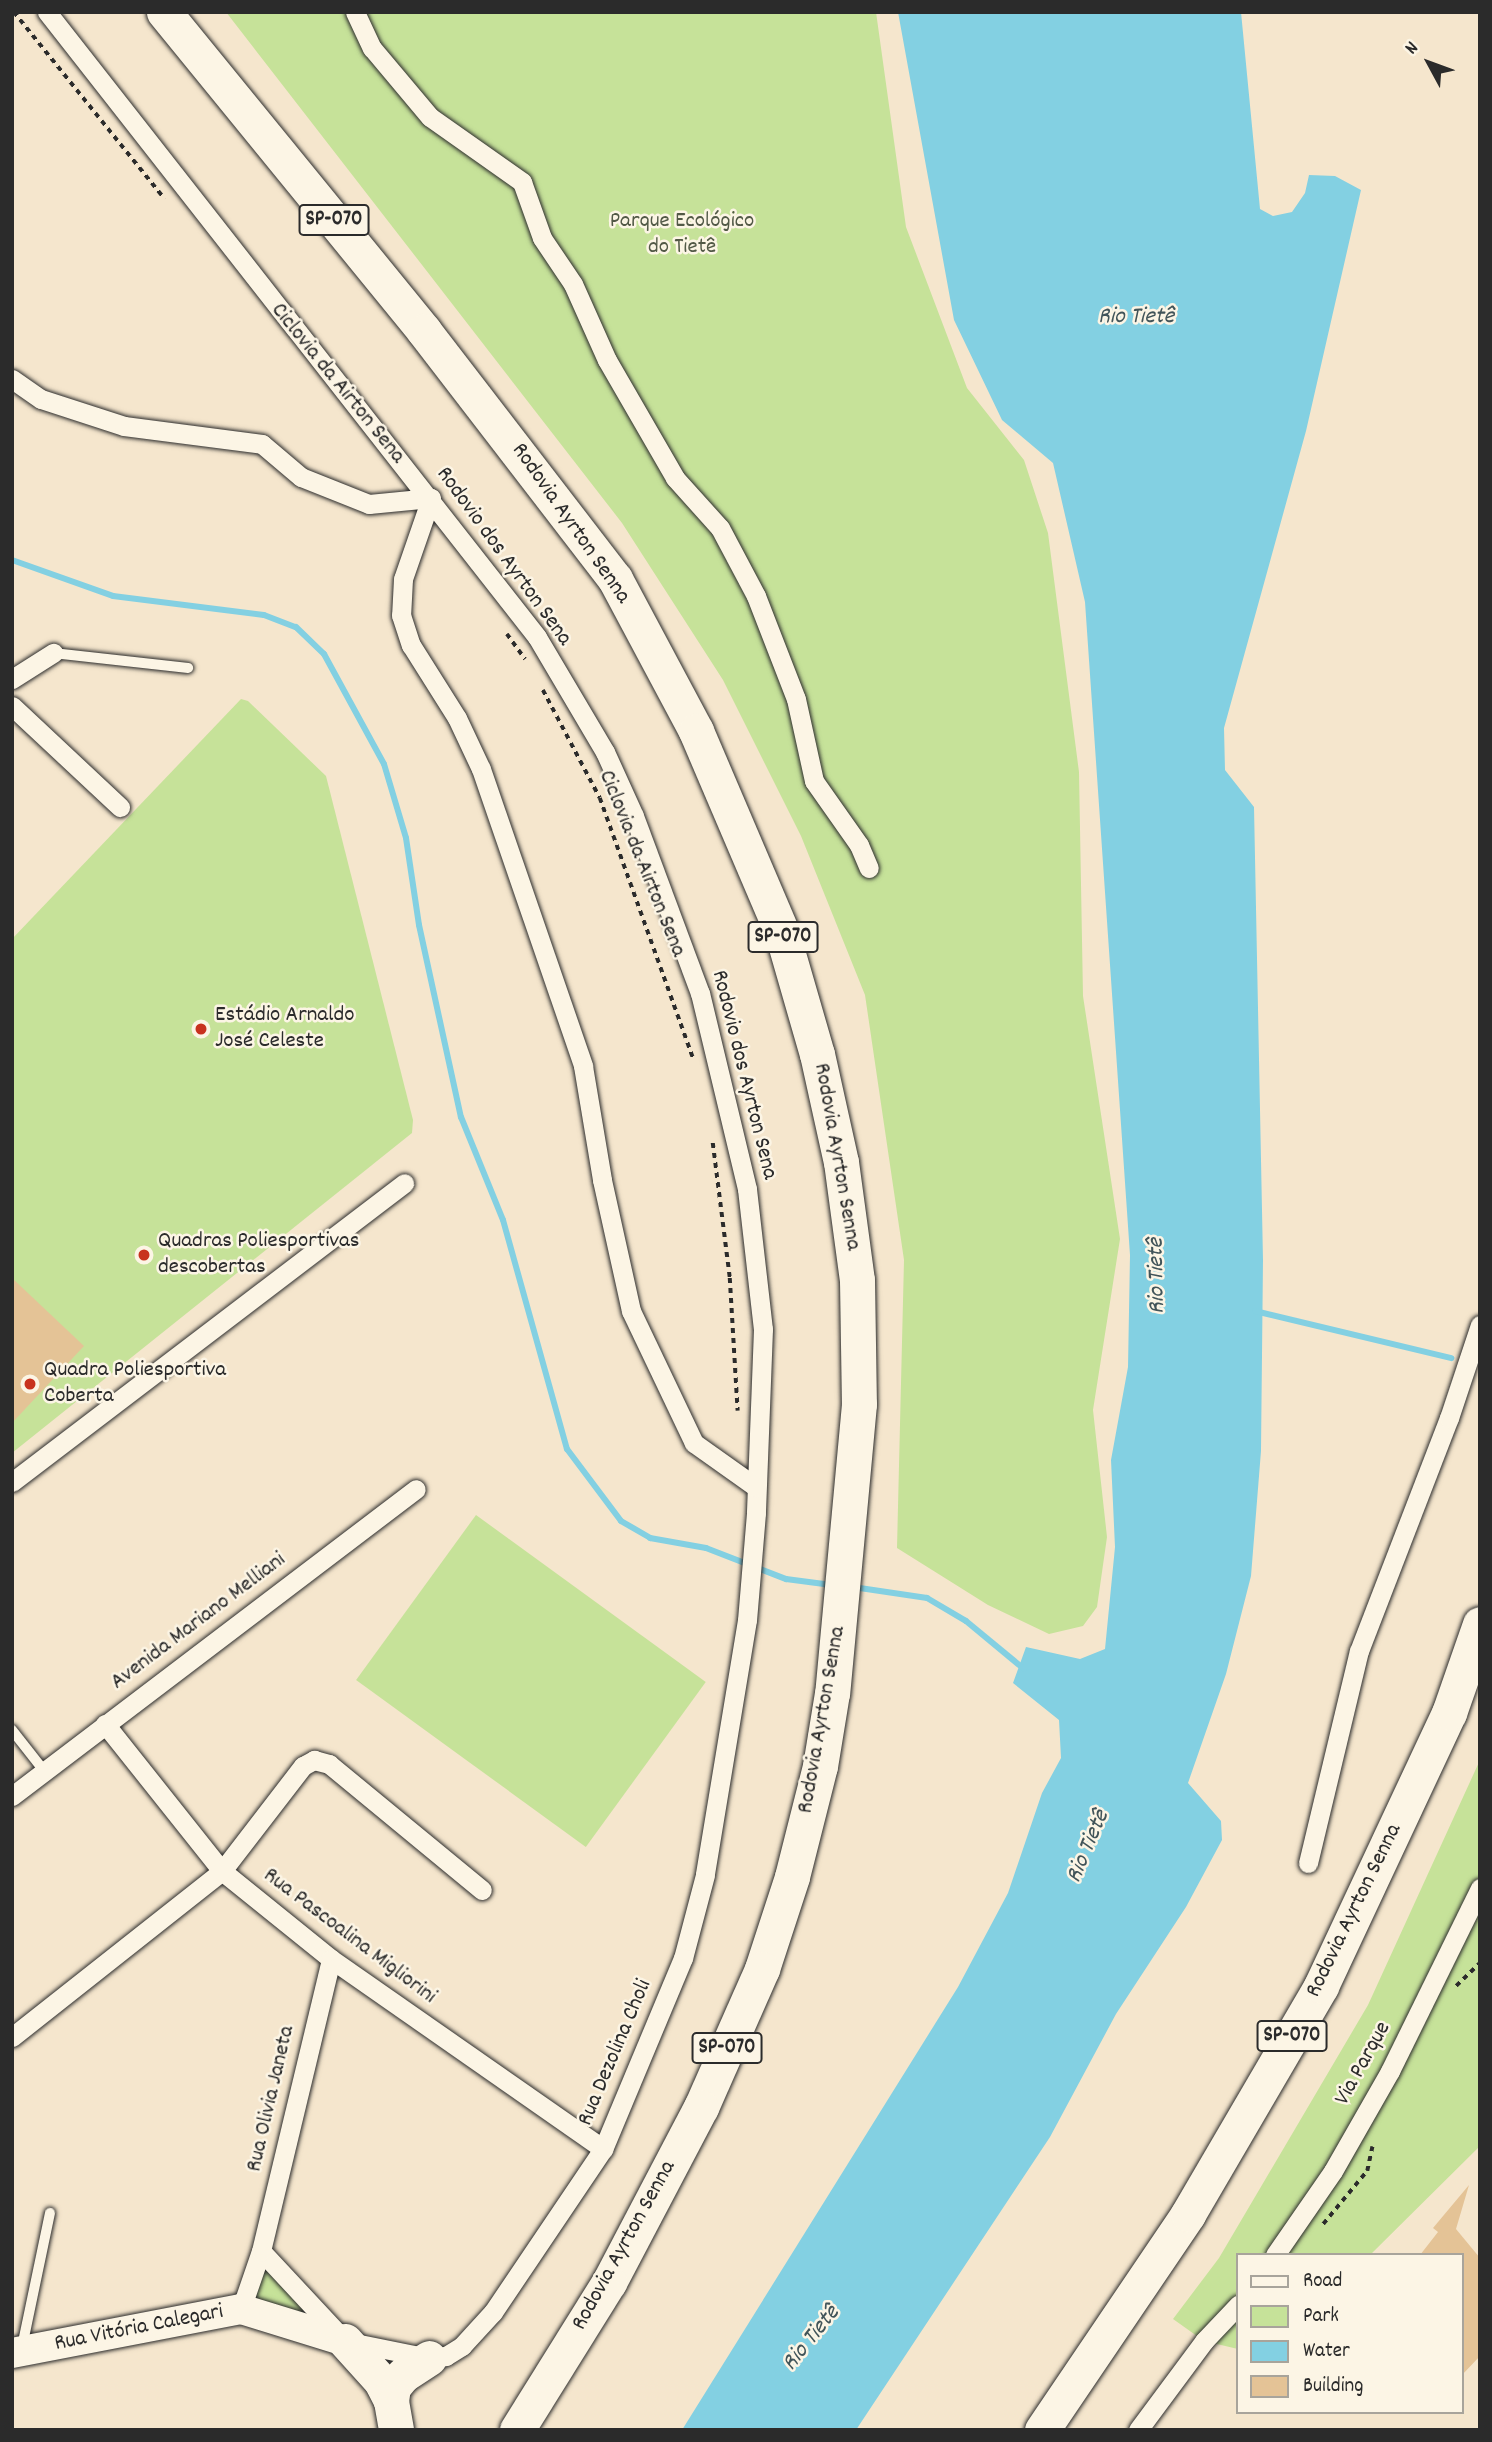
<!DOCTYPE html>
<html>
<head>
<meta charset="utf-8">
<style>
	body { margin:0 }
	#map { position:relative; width:1492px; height:2442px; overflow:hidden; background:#f5e6cd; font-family:Dekko,sans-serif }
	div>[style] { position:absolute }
	.green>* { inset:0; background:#c6e299; transform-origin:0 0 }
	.water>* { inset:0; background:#83d0e2 }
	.stream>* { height:6px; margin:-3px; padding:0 3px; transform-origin:3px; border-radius:3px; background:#83d0e2 }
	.building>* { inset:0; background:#e4c396 }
	.path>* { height:3.5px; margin-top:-1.75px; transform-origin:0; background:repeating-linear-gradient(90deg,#2b2b2b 0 5px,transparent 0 10px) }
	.roads { filter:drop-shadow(0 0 2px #2b2b2b) drop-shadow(0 0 2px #2b2b2b) }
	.lane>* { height:10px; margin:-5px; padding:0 5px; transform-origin:5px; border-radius:5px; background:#fcf5e5 }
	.street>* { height:19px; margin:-9.5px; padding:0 9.5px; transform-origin:9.5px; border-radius:9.5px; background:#fcf5e5 }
	.primary>* { height:30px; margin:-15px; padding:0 15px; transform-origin:15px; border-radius:15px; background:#fcf5e5 }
	.highway>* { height:35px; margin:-17.5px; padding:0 17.5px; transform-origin:17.5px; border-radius:17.5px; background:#fcf5e5 }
	.dots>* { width:19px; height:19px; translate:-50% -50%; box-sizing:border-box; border:4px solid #fcf5e5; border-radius:50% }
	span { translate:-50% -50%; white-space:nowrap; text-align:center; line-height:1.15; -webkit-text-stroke:5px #fcf5e5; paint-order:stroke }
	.shield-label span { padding:2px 5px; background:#fcf5e5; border:2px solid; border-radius:5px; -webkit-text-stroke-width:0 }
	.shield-label { font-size:21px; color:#2b2b2b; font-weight:700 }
	.park-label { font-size:23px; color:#525946 }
	.street-label { font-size:23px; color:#2b2b2b }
	.poi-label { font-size:23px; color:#2b2b2b }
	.left { translate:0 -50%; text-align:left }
	.water-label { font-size:24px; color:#415459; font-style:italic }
	.frame { position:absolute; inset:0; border:14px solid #2b2b2b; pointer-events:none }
	.legend { position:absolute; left:1236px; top:2253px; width:228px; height:161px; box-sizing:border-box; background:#fcf5e5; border:2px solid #a8a49b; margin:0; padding:9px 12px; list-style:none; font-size:21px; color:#2b2b2b }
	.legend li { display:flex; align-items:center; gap:14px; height:35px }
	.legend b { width:35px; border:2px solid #a8a49b }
	.north { position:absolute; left:1394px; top:28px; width:70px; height:70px; -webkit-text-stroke:5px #fcf5e5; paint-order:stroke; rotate:311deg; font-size:19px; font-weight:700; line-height:28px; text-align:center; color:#2b2b2b }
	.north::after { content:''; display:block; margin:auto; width:24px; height:32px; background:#2b2b2b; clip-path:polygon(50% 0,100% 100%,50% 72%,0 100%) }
</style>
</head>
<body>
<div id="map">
	<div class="green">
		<i style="clip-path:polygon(226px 12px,876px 12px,906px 227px,967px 388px,1024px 460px,1048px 533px,1079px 772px,1083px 996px,1120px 1239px,1093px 1410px,1107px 1537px,1097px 1607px,1083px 1626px,1049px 1634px,988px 1605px,897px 1548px,904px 1260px,865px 995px,801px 836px,723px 680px,622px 523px)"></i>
		<i style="clip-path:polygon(241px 699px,248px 701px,326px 776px,413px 1120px,412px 1133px,12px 1453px,12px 939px)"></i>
		<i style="left:476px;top:1515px;width:284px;height:204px;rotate:36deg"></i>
		<i style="clip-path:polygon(1480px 1760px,1480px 2146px,1370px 2255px,1238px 2255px,1238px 2349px,1204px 2341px,1173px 2319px,1219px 2258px,1368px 2005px)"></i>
		<i style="clip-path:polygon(261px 2251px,345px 2341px,241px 2309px)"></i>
	</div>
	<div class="water">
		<i style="clip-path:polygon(898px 12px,1241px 12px,1260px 209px,1273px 216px,1292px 212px,1305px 193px,1309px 175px,1335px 176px,1361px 190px,1306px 431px,1224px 728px,1225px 770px,1254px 807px,1263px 1260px,1261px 1451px,1251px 1576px,1226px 1674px,1188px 1783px,1221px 1821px,1222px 1840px,1186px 1907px,1116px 2014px,1050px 2137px,856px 2430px,682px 2430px,958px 1987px,1008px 1893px,1042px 1793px,1061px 1758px,1059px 1720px,1013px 1683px,1026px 1647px,1080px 1659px,1105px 1649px,1115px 1547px,1111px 1460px,1128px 1367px,1130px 1255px,1085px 602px,1053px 463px,1002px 420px,954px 320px)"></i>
	</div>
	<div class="stream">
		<i style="left:12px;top:560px;width:107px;rotate:19.6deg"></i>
		<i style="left:113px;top:596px;width:152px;rotate:7.2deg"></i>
		<i style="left:264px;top:615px;width:34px;rotate:21deg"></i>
		<i style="left:296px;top:627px;width:39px;rotate:44deg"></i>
		<i style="left:324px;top:654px;width:125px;rotate:61.4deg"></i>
		<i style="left:384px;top:764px;width:77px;rotate:73.4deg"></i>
		<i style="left:406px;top:838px;width:88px;rotate:81.5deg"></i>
		<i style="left:419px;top:925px;width:197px;rotate:77.7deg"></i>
		<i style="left:461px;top:1117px;width:111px;rotate:67.8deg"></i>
		<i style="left:503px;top:1220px;width:238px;rotate:74.4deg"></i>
		<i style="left:567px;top:1449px;width:90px;rotate:53.1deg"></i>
		<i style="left:621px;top:1521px;width:34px;rotate:30deg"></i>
		<i style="left:650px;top:1538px;width:57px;rotate:10.1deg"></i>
		<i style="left:706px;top:1548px;width:86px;rotate:21.2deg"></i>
		<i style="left:786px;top:1579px;width:46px;rotate:7.4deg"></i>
		<i style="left:1255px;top:1311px;width:202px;rotate:13.5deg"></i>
		<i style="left:853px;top:1587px;width:75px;rotate:8.5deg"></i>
		<i style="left:927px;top:1598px;width:45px;rotate:30.5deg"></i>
		<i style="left:966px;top:1621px;width:75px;rotate:39.6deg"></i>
	</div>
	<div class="building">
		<i style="clip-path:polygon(12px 1278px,84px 1346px,12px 1423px)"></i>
		<i style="clip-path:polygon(1469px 2185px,1456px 2229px,1480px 2258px,1480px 2356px,1462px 2375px,1462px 2255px,1420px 2255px,1438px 2232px,1433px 2228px)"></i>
	</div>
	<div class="path">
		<i style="left:14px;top:12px;width:240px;rotate:51.1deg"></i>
		<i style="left:507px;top:634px;width:31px;rotate:54deg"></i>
		<i style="left:543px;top:690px;width:122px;rotate:62.2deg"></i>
		<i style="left:600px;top:798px;width:276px;rotate:70.3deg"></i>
		<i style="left:713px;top:1143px;width:136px;rotate:82.8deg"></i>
		<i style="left:730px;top:1278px;width:133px;rotate:86.6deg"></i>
		<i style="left:1456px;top:1986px;width:33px;rotate:-44deg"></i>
		<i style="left:1323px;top:2224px;width:69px;rotate:-50.3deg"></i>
		<i style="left:1367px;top:2171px;width:25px;rotate:-78deg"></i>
	</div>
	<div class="roads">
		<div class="lane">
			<i style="left:53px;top:653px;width:136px;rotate:6.3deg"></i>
			<i style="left:12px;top:1730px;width:53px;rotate:51.8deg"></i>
			<i style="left:22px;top:2347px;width:137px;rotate:-78.2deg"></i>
		</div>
		<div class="street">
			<i style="left:47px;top:12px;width:794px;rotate:51.9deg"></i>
			<i style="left:537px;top:637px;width:134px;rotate:59.4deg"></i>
			<i style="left:605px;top:752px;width:70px;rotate:65.6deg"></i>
			<i style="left:634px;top:816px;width:189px;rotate:69.6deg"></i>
			<i style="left:700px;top:993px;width:202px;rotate:76.5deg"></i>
			<i style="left:747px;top:1189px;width:141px;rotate:83.5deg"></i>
			<i style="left:763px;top:1329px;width:184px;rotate:92.2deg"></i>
			<i style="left:756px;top:1513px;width:107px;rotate:94.8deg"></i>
			<i style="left:747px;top:1620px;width:258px;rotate:99.4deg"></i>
			<i style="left:705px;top:1875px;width:86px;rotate:104.8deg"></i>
			<i style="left:683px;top:1958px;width:207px;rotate:112.7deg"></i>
			<i style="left:603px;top:2149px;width:197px;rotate:124deg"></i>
			<i style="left:493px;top:2312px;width:46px;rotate:132.4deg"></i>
			<i style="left:462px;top:2346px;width:19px;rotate:148deg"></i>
			<i style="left:446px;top:2356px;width:17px;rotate:173deg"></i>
			<i style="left:429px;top:2358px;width:86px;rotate:-168.6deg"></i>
			<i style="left:345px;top:2341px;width:123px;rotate:-133deg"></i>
			<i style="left:355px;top:12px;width:40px;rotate:65deg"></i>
			<i style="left:372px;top:48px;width:90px;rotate:50deg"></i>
			<i style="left:430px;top:117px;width:113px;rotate:35.2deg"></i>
			<i style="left:522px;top:182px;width:59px;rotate:70.3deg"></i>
			<i style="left:542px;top:238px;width:55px;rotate:56deg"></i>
			<i style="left:573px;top:284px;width:83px;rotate:65.9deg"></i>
			<i style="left:607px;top:360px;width:136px;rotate:60deg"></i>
			<i style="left:675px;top:478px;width:67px;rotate:48deg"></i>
			<i style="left:720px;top:528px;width:77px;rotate:62.1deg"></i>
			<i style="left:756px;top:596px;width:110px;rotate:68.8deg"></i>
			<i style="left:796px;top:699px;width:84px;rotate:77.6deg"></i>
			<i style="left:814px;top:781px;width:78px;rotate:54.9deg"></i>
			<i style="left:859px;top:845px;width:25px;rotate:67deg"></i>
			<i style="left:12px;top:379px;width:35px;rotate:35deg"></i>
			<i style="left:41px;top:399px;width:87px;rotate:18deg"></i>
			<i style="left:124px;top:426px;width:139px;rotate:7.4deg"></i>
			<i style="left:262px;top:444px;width:51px;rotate:40.2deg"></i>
			<i style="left:301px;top:477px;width:73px;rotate:21.7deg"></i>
			<i style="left:369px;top:504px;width:62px;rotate:-5.5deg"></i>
			<i style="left:431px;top:498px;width:86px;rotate:109.1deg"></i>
			<i style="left:403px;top:579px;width:36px;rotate:93deg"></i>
			<i style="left:401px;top:615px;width:32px;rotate:72deg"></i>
			<i style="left:411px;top:645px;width:86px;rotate:57.8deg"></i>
			<i style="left:457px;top:718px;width:56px;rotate:64.8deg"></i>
			<i style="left:481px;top:769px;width:314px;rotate:71deg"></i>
			<i style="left:583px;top:1066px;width:116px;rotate:80.5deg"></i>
			<i style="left:602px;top:1180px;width:134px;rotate:77.5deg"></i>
			<i style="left:631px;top:1311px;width:146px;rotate:64.5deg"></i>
			<i style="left:694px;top:1443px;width:76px;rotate:35.4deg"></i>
			<i style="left:12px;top:679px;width:49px;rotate:-32.4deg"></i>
			<i style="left:12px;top:706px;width:148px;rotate:43.1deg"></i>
			<i style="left:12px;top:1482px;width:493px;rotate:-37.3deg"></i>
			<i style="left:105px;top:1724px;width:188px;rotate:51.5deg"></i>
			<i style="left:222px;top:1871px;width:140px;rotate:38.9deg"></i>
			<i style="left:331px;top:1959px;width:332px;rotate:34.9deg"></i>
			<i style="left:12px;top:1796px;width:507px;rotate:-37.23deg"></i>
			<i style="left:1308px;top:1863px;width:218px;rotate:-76.5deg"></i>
			<i style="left:1359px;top:1651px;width:250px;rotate:-68.9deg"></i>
			<i style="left:1449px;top:1418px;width:98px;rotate:-71.6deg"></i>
			<i style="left:12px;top:2037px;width:268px;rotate:-38.3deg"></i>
			<i style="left:222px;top:1871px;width:133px;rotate:-52.4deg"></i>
			<i style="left:303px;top:1766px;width:13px;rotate:-29deg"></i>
			<i style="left:314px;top:1760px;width:16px;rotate:15deg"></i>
			<i style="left:329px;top:1764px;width:198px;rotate:39.5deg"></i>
			<i style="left:1275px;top:2255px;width:102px;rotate:-55.4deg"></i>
			<i style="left:1333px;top:2171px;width:115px;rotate:-60.3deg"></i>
			<i style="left:1390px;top:2071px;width:204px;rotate:-63.8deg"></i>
			<i style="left:241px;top:2309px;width:61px;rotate:-71deg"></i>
			<i style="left:261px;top:2251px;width:300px;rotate:-76.5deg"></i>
			<i style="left:1138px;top:2430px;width:111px;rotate:-53.4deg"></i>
			<i style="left:1204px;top:2341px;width:50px;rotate:-46.6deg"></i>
		</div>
		<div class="primary">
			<i style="left:12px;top:2353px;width:233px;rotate:-10.9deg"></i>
			<i style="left:241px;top:2309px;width:109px;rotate:17.1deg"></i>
		</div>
		<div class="highway">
			<i style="left:164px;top:12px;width:412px;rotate:50.8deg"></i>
			<i style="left:424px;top:331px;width:313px;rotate:52.4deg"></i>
			<i style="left:615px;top:579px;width:172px;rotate:61.9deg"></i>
			<i style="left:696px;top:731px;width:220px;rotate:66.9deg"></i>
			<i style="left:782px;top:933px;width:126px;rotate:73.9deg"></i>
			<i style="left:817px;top:1054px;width:111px;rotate:77.5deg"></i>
			<i style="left:841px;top:1162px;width:119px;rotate:82.3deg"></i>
			<i style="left:857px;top:1280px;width:124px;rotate:89.1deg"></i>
			<i style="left:859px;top:1404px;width:290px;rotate:95.3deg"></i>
			<i style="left:832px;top:1693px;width:74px;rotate:99.3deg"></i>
			<i style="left:820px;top:1766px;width:114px;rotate:104.2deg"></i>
			<i style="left:792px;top:1877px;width:97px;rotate:108.1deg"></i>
			<i style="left:762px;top:1969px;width:151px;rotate:113.8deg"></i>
			<i style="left:701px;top:2107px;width:198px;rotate:117.7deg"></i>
			<i style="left:609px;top:2282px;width:174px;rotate:121.9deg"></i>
			<i style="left:345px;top:2341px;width:54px;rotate:48deg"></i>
			<i style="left:381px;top:2381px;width:22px;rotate:63deg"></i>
			<i style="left:391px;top:2401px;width:29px;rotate:80deg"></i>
			<i style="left:391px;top:2401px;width:14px;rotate:-82deg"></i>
			<i style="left:393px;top:2387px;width:16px;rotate:-50deg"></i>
			<i style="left:403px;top:2375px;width:31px;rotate:-33deg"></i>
			<i style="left:1042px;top:2430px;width:261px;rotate:-55.9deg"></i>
			<i style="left:1188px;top:2214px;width:264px;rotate:-59.7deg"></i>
			<i style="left:1321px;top:1986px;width:302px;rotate:-64.9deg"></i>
			<i style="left:1449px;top:1713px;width:94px;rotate:-70.8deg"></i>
		</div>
	</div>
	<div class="dots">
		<i style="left:201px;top:1029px;background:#c8321e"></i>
		<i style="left:144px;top:1255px;background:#c8321e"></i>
		<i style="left:30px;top:1384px;background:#c8321e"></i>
	</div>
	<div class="shield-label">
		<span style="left:334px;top:220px">SP-070</span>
		<span style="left:783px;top:937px">SP-070</span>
		<span style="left:1292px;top:2036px">SP-070</span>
		<span style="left:727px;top:2048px">SP-070</span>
	</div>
	<div class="park-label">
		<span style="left:682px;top:235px">Parque Ecológico<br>do Tietê</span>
	</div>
	<div class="street-label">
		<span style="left:337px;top:384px;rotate:51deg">Ciclovia da Airton Sena</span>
		<span style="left:570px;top:524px;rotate:55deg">Rodovia Ayrton Senna</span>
		<span style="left:503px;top:557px;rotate:54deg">Rodovio dos Ayrton Sena</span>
		<span style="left:641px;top:864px;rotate:68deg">Ciclovia da Airton Sena</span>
		<span style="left:743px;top:1075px;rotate:76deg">Rodovio dos Ayrton Sena</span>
		<span style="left:836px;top:1157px;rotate:80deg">Rodovia Ayrton Senna</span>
		<span style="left:199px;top:1622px;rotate:-37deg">Avenida Mariano Melliani</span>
		<span style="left:823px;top:1720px;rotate:-80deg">Rodovia Ayrton Senna</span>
		<span style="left:1355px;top:1911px;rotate:-64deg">Rodovia Ayrton Senna</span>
		<span style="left:349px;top:1937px;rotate:37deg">Rua Pascoalina Migliorini</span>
		<span style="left:616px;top:2053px;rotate:-67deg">Rua Dezolina Choli</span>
		<span style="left:1364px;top:2064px;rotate:-61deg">Via Parque</span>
		<span style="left:272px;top:2099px;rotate:-77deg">Rua Olivia Janeta</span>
		<span style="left:625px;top:2246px;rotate:-61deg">Rodovia Ayrton Senna</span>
		<span style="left:139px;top:2329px;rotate:-11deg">Rua Vitória Calegari</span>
	</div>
	<div class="poi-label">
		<span class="left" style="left:215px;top:1029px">Estádio Arnaldo<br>José Celeste</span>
		<span class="left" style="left:158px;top:1255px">Quadras Poliesportivas<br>descobertas</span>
		<span class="left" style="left:44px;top:1384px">Quadra Poliesportiva<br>Coberta</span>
	</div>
	<div class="water-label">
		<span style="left:1136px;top:318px">Rio Tietê</span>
		<span style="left:1158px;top:1276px;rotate:-91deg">Rio Tietê</span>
		<span style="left:1089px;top:1847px;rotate:-67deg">Rio Tietê</span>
		<span style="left:812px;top:2339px;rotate:-51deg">Rio Tietê</span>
	</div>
	<div class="frame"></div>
	<ul class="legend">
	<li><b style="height:9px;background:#fcf5e5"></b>Road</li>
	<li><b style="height:19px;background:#c6e299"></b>Park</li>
	<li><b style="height:19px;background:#83d0e2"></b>Water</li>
	<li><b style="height:19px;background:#e4c396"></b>Building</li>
	</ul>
	<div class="north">N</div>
</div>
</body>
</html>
